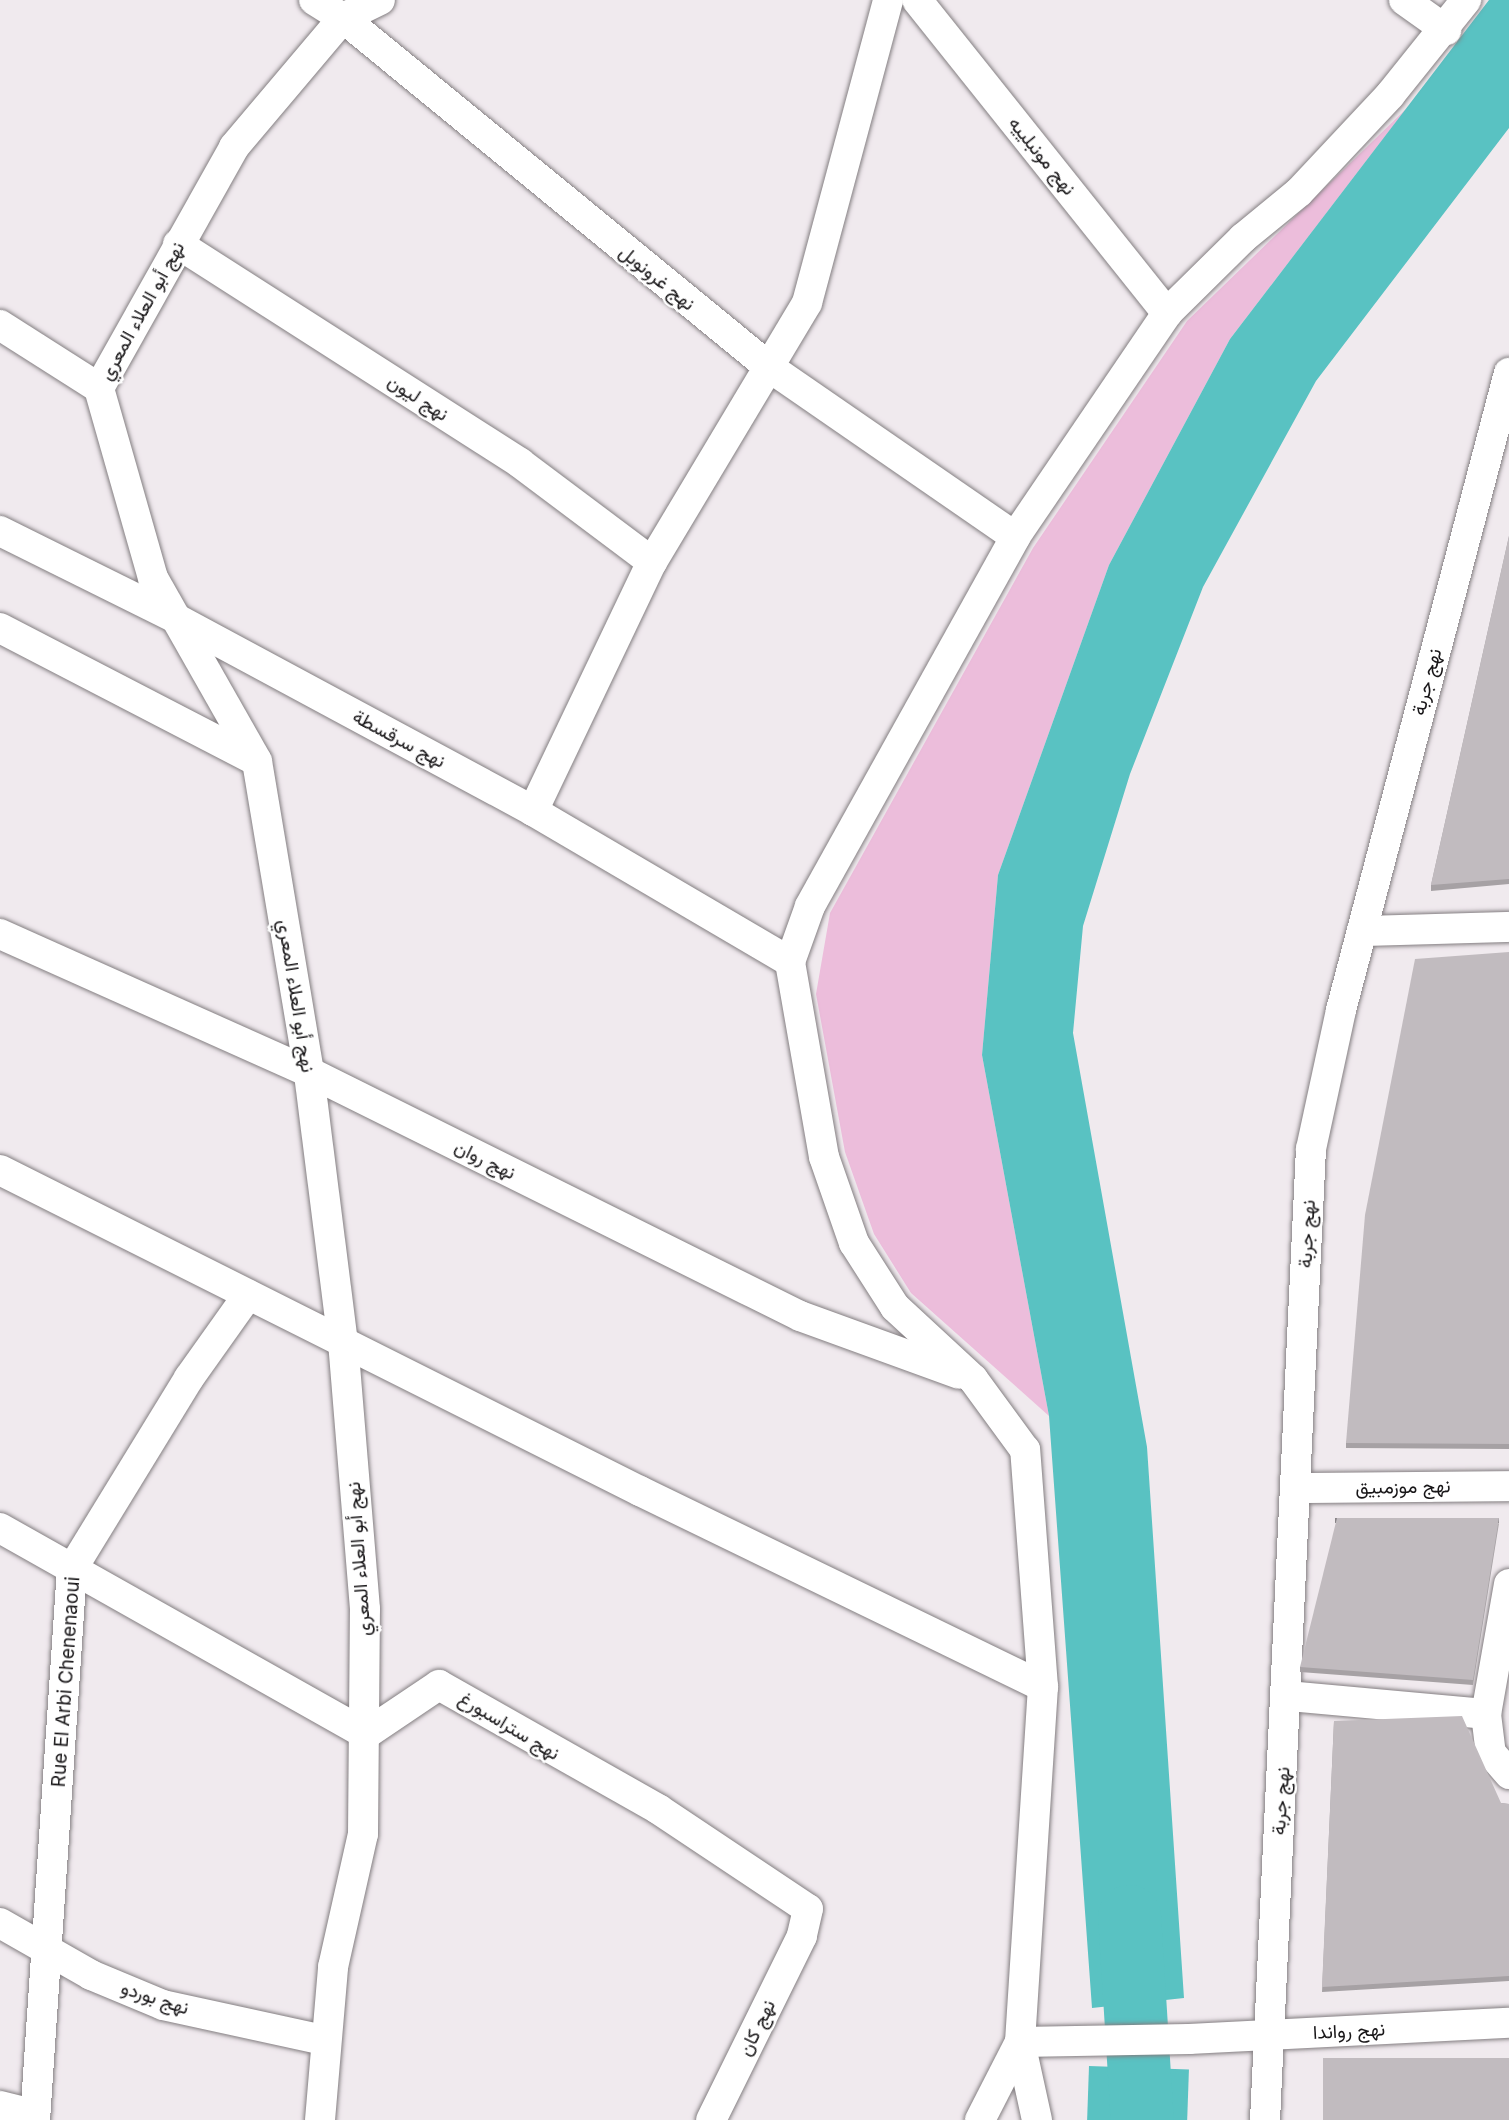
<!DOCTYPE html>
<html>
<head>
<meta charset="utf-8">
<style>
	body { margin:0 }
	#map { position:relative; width:1509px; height:2120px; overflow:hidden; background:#f0eaee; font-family:Inter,Vazirmatn,sans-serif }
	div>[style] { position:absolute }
	.green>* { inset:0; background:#ecbddb }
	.water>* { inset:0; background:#59c2c2; transform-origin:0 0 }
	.river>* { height:63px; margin:-31.5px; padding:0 31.5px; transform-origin:31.5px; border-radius:31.5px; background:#59c2c2 }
	.roads { filter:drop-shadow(0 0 2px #837e81) drop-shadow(0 0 2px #837e81) }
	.street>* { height:30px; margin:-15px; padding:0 15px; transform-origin:15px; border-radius:15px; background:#fff }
	.wall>* { inset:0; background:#a6a1a4 }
	.shaded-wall>* { inset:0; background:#878386; transform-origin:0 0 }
	.building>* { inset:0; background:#c1bbbf; transform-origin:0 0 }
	span { translate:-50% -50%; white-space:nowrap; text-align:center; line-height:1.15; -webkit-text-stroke:5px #fff; paint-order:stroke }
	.street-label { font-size:19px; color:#181618 }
</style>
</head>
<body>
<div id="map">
	<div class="green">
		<i style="clip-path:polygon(1406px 109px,1230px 339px,1109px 565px,998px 875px,982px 1055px,1049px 1416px,911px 1293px,874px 1234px,845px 1152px,816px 994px,830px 913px,1033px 548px,1187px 321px)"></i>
	</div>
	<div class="water">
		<i style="clip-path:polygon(1489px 0,1509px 0,1509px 128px,1316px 381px,1203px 587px,1130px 774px,1083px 926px,1073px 1033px,1147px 1447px,1184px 1998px,1092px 2008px,1049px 1416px,982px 1055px,998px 875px,1109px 565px,1230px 339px)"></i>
		<i style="left:1089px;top:2066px;width:100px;height:54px;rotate:2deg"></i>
	</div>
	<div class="river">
		<i style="left:1129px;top:1916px;width:204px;rotate:86.4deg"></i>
	</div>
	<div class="roads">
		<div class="street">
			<i style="left:314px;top:0;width:34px;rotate:32deg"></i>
			<i style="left:343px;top:18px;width:551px;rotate:39.33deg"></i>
			<i style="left:769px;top:367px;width:299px;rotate:34.6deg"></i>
			<i style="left:917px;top:0;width:401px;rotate:51.4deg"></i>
			<i style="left:1404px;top:0;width:52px;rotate:35.5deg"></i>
			<i style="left:178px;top:244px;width:406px;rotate:32.6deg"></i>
			<i style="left:520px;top:463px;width:165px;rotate:36.9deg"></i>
			<i style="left:0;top:325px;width:117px;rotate:32.5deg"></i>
			<i style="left:0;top:531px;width:195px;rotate:26.4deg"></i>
			<i style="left:175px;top:618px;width:407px;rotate:28.3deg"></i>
			<i style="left:533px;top:811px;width:298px;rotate:30.4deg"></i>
			<i style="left:0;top:628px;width:289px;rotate:27.4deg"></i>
			<i style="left:533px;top:811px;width:276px;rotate:-64.5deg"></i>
			<i style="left:652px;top:562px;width:302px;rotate:-59.1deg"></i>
			<i style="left:807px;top:303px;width:314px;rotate:-75deg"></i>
			<i style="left:1362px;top:931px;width:147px;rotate:-1.6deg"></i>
			<i style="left:0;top:934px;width:338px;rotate:24.1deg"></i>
			<i style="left:309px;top:1072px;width:548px;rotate:26.42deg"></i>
			<i style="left:800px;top:1316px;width:169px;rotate:20deg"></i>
			<i style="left:0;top:1170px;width:716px;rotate:26.64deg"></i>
			<i style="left:640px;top:1491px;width:448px;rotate:25.9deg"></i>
			<i style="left:1296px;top:1488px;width:213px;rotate:-0.5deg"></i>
			<i style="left:0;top:1528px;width:420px;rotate:29.4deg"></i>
			<i style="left:366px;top:1734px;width:88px;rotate:-33.9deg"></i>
			<i style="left:439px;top:1685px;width:252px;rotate:29.5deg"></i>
			<i style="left:658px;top:1809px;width:180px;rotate:33.7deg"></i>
			<i style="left:808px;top:1909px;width:28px;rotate:103deg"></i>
			<i style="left:802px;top:1936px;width:205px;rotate:116.3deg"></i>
			<i style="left:1509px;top:1584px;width:132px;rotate:100deg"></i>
			<i style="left:1486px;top:1714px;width:39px;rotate:83deg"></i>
			<i style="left:1491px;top:1753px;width:28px;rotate:49deg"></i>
			<i style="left:1288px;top:1696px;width:199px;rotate:5.2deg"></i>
			<i style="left:0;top:1923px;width:105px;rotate:29.7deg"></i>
			<i style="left:91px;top:1975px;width:78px;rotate:22.6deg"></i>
			<i style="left:163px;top:2005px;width:164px;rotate:12.3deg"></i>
			<i style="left:0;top:2106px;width:36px;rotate:14deg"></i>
			<i style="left:35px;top:2120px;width:552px;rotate:-86.16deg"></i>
			<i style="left:72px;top:1569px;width:224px;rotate:-58.5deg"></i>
			<i style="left:189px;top:1378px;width:102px;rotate:-54.6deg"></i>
			<i style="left:320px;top:2120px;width:154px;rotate:-85.1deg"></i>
			<i style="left:333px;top:1967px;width:136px;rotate:-77.3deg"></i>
			<i style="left:363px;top:1834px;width:225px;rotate:-89.5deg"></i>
			<i style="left:365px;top:1609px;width:267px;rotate:-94.7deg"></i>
			<i style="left:343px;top:1343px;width:273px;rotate:-97.2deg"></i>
			<i style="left:309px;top:1072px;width:315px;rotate:-99.5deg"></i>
			<i style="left:257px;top:761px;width:210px;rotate:-119.6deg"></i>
			<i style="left:153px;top:578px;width:198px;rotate:-105.9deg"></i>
			<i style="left:99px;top:388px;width:276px;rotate:-60.7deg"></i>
			<i style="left:234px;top:147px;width:169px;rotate:-49.8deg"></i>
			<i style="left:343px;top:18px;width:41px;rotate:-25.9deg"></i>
			<i style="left:980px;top:2120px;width:88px;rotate:-62.9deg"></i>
			<i style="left:1020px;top:2042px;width:169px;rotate:-1deg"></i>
			<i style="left:1189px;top:2039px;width:320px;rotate:-2.9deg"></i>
			<i style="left:1037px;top:2120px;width:80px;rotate:-102.3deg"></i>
			<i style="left:1020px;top:2042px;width:356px;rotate:-86.3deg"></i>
			<i style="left:1043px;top:1687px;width:238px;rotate:-94.3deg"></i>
			<i style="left:1025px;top:1450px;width:88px;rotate:-126.2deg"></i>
			<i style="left:973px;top:1379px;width:106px;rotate:-137.3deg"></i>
			<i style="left:895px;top:1307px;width:76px;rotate:-122.6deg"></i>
			<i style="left:854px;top:1243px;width:91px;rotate:-109.2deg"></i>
			<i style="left:824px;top:1157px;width:198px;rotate:-99.9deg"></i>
			<i style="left:790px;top:962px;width:59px;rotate:-70.3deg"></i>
			<i style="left:810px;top:906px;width:422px;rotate:-60.9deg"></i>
			<i style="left:1015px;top:537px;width:271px;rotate:-55.8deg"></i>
			<i style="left:1167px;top:313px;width:107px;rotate:-44.6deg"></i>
			<i style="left:1243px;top:238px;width:72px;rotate:-39.4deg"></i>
			<i style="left:1299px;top:192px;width:133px;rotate:-46.8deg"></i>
			<i style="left:1390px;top:95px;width:122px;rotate:-51.3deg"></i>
			<i style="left:1265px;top:2120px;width:972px;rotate:-87.29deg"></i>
			<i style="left:1311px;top:1149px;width:142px;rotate:-77.8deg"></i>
			<i style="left:1341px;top:1010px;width:659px;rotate:-75.23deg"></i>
		</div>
	</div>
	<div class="wall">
		<i style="clip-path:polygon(1509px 536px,1509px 884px,1431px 891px,1431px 885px)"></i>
		<i style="clip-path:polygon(1509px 952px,1509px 1449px,1346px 1448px,1346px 1443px)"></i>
		<i style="clip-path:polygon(1499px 1523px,1473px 1685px,1300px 1672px,1300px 1667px)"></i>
		<i style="clip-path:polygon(1334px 1721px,1501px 1803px,1509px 1804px,1509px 1981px,1322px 1992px)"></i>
	</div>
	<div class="shaded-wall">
		<i style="left:1499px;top:1518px;width:5px;height:164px;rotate:90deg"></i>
	</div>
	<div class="building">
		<i style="clip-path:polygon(1509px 536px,1509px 879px,1431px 885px)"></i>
		<i style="clip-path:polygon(1509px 952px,1509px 1444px,1346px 1443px,1365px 1215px,1415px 959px)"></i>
		<i style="clip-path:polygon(1337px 1518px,1499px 1518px,1473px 1680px,1300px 1667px)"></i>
		<i style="clip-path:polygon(1462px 1716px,1501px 1803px,1509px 1804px,1509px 1976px,1322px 1987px,1334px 1721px)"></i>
		<i style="left:1323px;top:2058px;width:186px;height:65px"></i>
	</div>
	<div class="street-label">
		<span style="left:1042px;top:156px;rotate:51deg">نهج مونبلييه</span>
		<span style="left:657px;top:278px;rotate:39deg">نهج غرونوبل</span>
		<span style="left:142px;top:311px;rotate:-61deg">نهج أبو العلاء المعري</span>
		<span style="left:418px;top:398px;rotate:33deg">نهج ليون</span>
		<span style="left:1427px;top:682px;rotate:-75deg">نهج جربة</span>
		<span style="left:399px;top:739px;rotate:28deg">نهج سرقسطة</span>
		<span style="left:296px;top:996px;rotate:81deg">نهج أبو العلاء المعري</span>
		<span style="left:485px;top:1160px;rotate:26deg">نهج روان</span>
		<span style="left:1307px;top:1234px;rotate:-87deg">نهج جربة</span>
		<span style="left:1403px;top:1487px;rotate:-1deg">نهج موزمبيق</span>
		<span style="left:359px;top:1559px;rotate:-94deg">نهج أبو العلاء المعري</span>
		<span style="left:66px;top:1682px;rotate:-86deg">Rue El Arbi Chenenaoui</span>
		<span style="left:509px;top:1726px;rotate:31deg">نهج ستراسبورغ</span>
		<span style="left:1281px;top:1801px;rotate:-86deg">نهج جربة</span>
		<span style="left:155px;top:1998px;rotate:18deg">نهج بوردو</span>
		<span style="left:757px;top:2028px;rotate:-64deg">نهج كان</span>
		<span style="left:1349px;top:2031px;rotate:-3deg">نهج رواندا</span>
	</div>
</div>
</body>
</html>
